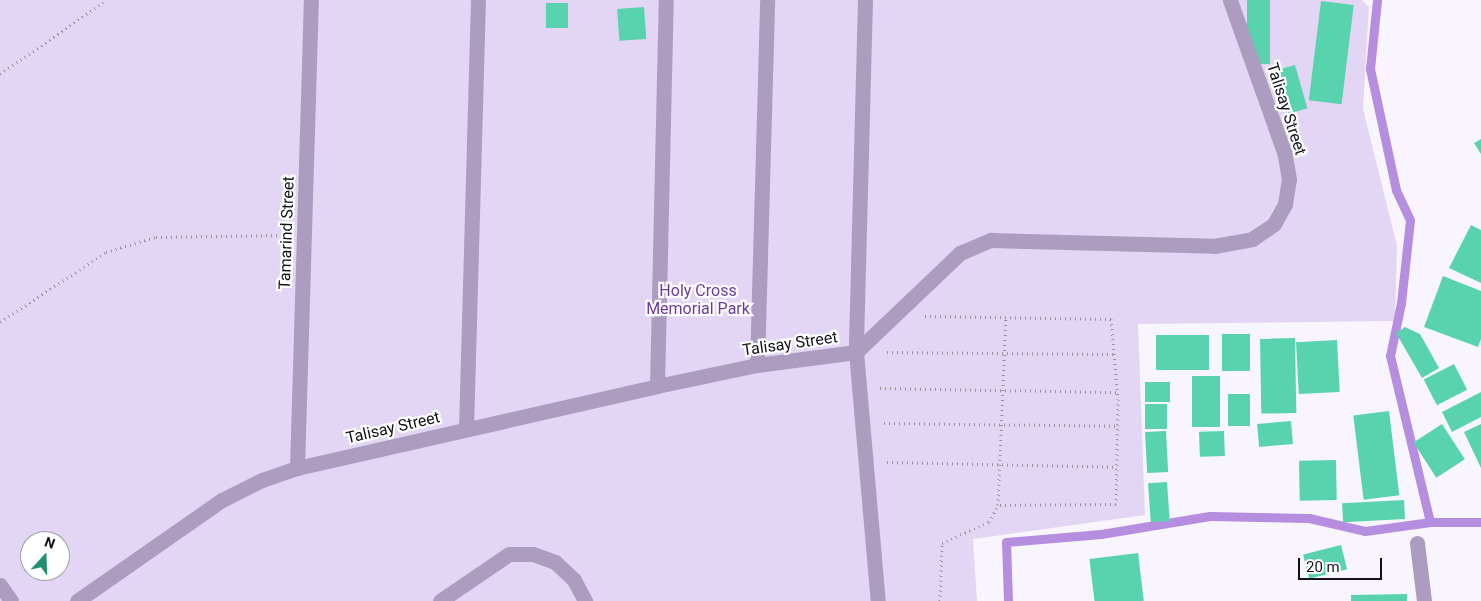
<!DOCTYPE html>
<html>
<head>
<meta charset="utf-8">
<style>
	body { margin:0 }
	#map { position:relative; width:1481px; height:601px; overflow:hidden; background:#f9f5fe; font-family:Roboto,sans-serif }
	div>[style] { position:absolute }
	.green>* { inset:0; background:#e3d6f4 }
	.stream>* { height:9px; margin:-4.5px; padding:0 4.5px; transform-origin:4.5px; border-radius:4.5px; background:#b58ee0 }
	.building>* { inset:0; background:#58d3ad; transform-origin:0 0 }
	.path>* { height:3px; margin-top:-1.5px; transform-origin:0; background:repeating-linear-gradient(90deg,#97949c 0 1px,transparent 0 5px) }
	.minor>* { height:15px; margin:-7.5px; padding:0 7.5px; transform-origin:7.5px; border-radius:7.5px; background:#ac9cc0 }
	span { translate:-50% -50%; white-space:nowrap; text-align:center; line-height:1.15; -webkit-text-stroke:4.5px #fff; paint-order:stroke }
	.street-label { font-size:16px; color:#131017 }
	.park-label { font-size:16px; color:#6c3a9b }
	.north { position:absolute; left:20px; top:531px; width:50px; height:50px; box-sizing:border-box; background:#fff; border:1px solid #a19fa2; border-radius:50%; rotate:20deg; font-size:14px; font-weight:700; line-height:20px; text-align:center; color:#131017 }
	.north::after { content:''; display:block; margin:auto; width:18px; height:22px; background:#1f9072; clip-path:polygon(50% 0,100% 100%,50% 72%,0 100%) }
	.scale { position:absolute; left:1298px; top:558px; width:84px; height:22px; box-sizing:border-box; border:2px solid #131017; border-top:0; padding-left:6px; font-size:15px; line-height:18px; white-space:nowrap; color:#131017; -webkit-text-stroke:4px #fff; paint-order:stroke }
</style>
</head>
<body>
<div id="map">
	<div class="green">
		<i style="clip-path:polygon(evenodd,0 0,1362px 0,1369px 7px,1363px 109px,1397px 246px,1395px 321px,1138px 324px,1145px 515px,973px 539px,977px 601px,0 601px,0 0,30px 541px,60px 541px,60px 571px,30px 571px,30px 541px)"></i>
	</div>
	<div class="stream">
		<i style="left:1430px;top:522px;width:51px"></i>
		<i style="left:1008px;top:601px;width:59px;rotate:-91.9deg"></i>
		<i style="left:1006px;top:542px;width:95px;rotate:-4.8deg"></i>
		<i style="left:1101px;top:534px;width:110px;rotate:-9.4deg"></i>
		<i style="left:1210px;top:516px;width:99px;rotate:1.2deg"></i>
		<i style="left:1309px;top:518px;width:57px;rotate:13.1deg"></i>
		<i style="left:1365px;top:531px;width:66px;rotate:-7.9deg"></i>
		<i style="left:1430px;top:522px;width:171px;rotate:-103.5deg"></i>
		<i style="left:1390px;top:356px;width:54px;rotate:-78.3deg"></i>
		<i style="left:1401px;top:303px;width:83px;rotate:-83.8deg"></i>
		<i style="left:1410px;top:220px;width:33px;rotate:-115deg"></i>
		<i style="left:1396px;top:190px;width:124px;rotate:-102.1deg"></i>
		<i style="left:1370px;top:69px;width:69px;rotate:-84.2deg"></i>
	</div>
	<div class="building">
		<i style="left:1247px;top:0;width:23px;height:64px"></i>
		<i style="left:1321px;top:1px;width:33px;height:100px;rotate:7deg"></i>
		<i style="left:546px;top:3px;width:22px;height:25px"></i>
		<i style="left:644px;top:7px;width:32px;height:27px;rotate:86deg"></i>
		<i style="left:1295px;top:65px;width:45px;height:20px;rotate:74deg"></i>
		<i style="clip-path:polygon(1481px 139px,1481px 154px,1474px 143px)"></i>
		<i style="clip-path:polygon(1471px 225px,1481px 230px,1481px 283px,1449px 268px)"></i>
		<i style="clip-path:polygon(1443px 276px,1481px 291px,1481px 339px,1478px 347px,1424px 327px)"></i>
		<i style="clip-path:polygon(1405px 327px,1420px 334px,1439px 368px,1422px 378px,1396px 333px)"></i>
		<i style="left:1222px;top:334px;width:28px;height:37px"></i>
		<i style="left:1156px;top:335px;width:53px;height:35px"></i>
		<i style="left:1295px;top:338px;width:75px;height:35px;rotate:89deg"></i>
		<i style="left:1337px;top:340px;width:52px;height:41px;rotate:87deg"></i>
		<i style="left:1454px;top:364px;width:29px;height:34px;rotate:63deg"></i>
		<i style="left:1192px;top:376px;width:28px;height:51px"></i>
		<i style="left:1170px;top:382px;width:20px;height:25px;rotate:90deg"></i>
		<i style="clip-path:polygon(1481px 392px,1481px 417px,1452px 432px,1442px 412px)"></i>
		<i style="left:1228px;top:394px;width:22px;height:32px"></i>
		<i style="left:1145px;top:404px;width:22px;height:25px"></i>
		<i style="left:1389px;top:411px;width:85px;height:36px;rotate:83deg"></i>
		<i style="left:1291px;top:421px;width:23px;height:34px;rotate:85deg"></i>
		<i style="left:1442px;top:424px;width:42px;height:34px;rotate:57deg"></i>
		<i style="clip-path:polygon(1481px 424px,1481px 468px,1464px 432px)"></i>
		<i style="left:1166px;top:431px;width:41px;height:21px;rotate:87deg"></i>
		<i style="left:1224px;top:431px;width:25px;height:25px;rotate:88deg"></i>
		<i style="left:1336px;top:460px;width:40px;height:37px;rotate:89deg"></i>
		<i style="left:1167px;top:482px;width:39px;height:19px;rotate:86deg"></i>
		<i style="left:1404px;top:500px;width:19px;height:62px;rotate:87deg"></i>
		<i style="left:1341px;top:545px;width:25px;height:39px;rotate:76deg"></i>
		<i style="left:1138px;top:553px;width:48px;height:49px;rotate:83deg"></i>
		<i style="clip-path:polygon(1407px 594px,1407px 601px,1351px 601px,1351px 595px)"></i>
	</div>
	<div class="path">
		<i style="left:0;top:74px;width:130px;rotate:-34.7deg"></i>
		<i style="left:925px;top:316px;width:186px;rotate:0.9deg"></i>
		<i style="left:1111px;top:319px;width:80px;rotate:85deg"></i>
		<i style="left:1118px;top:399px;width:105px;rotate:91.1deg"></i>
		<i style="left:1116px;top:504px;width:118px;rotate:179.5deg"></i>
		<i style="left:0;top:322px;width:127px;rotate:-33.4deg"></i>
		<i style="left:106px;top:252px;width:52px;rotate:-16.7deg"></i>
		<i style="left:156px;top:237px;width:128px;rotate:-0.9deg"></i>
		<i style="left:887px;top:352px;width:227px;rotate:0.5deg"></i>
		<i style="left:880px;top:388px;width:238px;rotate:1deg"></i>
		<i style="left:884px;top:423px;width:234px;rotate:0.7deg"></i>
		<i style="left:887px;top:462px;width:230px;rotate:1.2deg"></i>
		<i style="left:940px;top:601px;width:58px;rotate:-88deg"></i>
		<i style="left:942px;top:543px;width:51px;rotate:-24.1deg"></i>
		<i style="left:989px;top:522px;width:19px;rotate:-62deg"></i>
		<i style="left:998px;top:505px;width:188px;rotate:-87.6deg"></i>
	</div>
	<div class="minor">
		<i style="left:865px;top:0;width:352px;rotate:91.5deg"></i>
		<i style="left:856px;top:352px;width:250px;rotate:85deg"></i>
		<i style="left:757px;top:365px;width:365px;rotate:-88.4deg"></i>
		<i style="left:657px;top:386px;width:386px;rotate:-88.7deg"></i>
		<i style="left:466px;top:429px;width:429px;rotate:-88.4deg"></i>
		<i style="left:297px;top:468px;width:468px;rotate:-88.3deg"></i>
		<i style="left:1417px;top:543px;width:58px;rotate:83.1deg"></i>
		<i style="left:0;top:585px;width:19px;rotate:55deg"></i>
		<i style="left:77px;top:601px;width:177px;rotate:-34.9deg"></i>
		<i style="left:222px;top:500px;width:45px;rotate:-26.6deg"></i>
		<i style="left:262px;top:480px;width:37px;rotate:-19deg"></i>
		<i style="left:297px;top:468px;width:369px;rotate:-12.8deg"></i>
		<i style="left:657px;top:386px;width:102px;rotate:-11.9deg"></i>
		<i style="left:757px;top:365px;width:100px;rotate:-7.5deg"></i>
		<i style="left:856px;top:352px;width:144px;rotate:-43.6deg"></i>
		<i style="left:960px;top:253px;width:34px;rotate:-23deg"></i>
		<i style="left:991px;top:240px;width:223px;rotate:1.5deg"></i>
		<i style="left:1214px;top:246px;width:39px;rotate:-10deg"></i>
		<i style="left:1252px;top:239px;width:27px;rotate:-34deg"></i>
		<i style="left:1274px;top:224px;width:23px;rotate:-61deg"></i>
		<i style="left:1285px;top:204px;width:25px;rotate:-81deg"></i>
		<i style="left:1289px;top:179px;width:27px;rotate:-100deg"></i>
		<i style="left:1284px;top:152px;width:161px;rotate:-109.6deg"></i>
		<i style="left:440px;top:601px;width:83px;rotate:-34.3deg"></i>
		<i style="left:509px;top:554px;width:24px"></i>
		<i style="left:533px;top:554px;width:23px;rotate:20deg"></i>
		<i style="left:555px;top:562px;width:26px;rotate:43deg"></i>
		<i style="left:574px;top:580px;width:24px;rotate:62deg"></i>
	</div>
	<div class="street-label">
		<span style="left:1286px;top:109px;rotate:72deg">Talisay Street</span>
		<span style="left:287px;top:233px;rotate:-88deg">Tamarind Street</span>
		<span style="left:790px;top:344px;rotate:-8deg">Talisay Street</span>
		<span style="left:393px;top:428px;rotate:-13deg">Talisay Street</span>
	</div>
	<div class="park-label">
		<span style="left:698px;top:300px">Holy Cross<br>Memorial Park</span>
	</div>
	<div class="north">N</div>
	<div class="scale">20 m</div>
</div>
</body>
</html>
